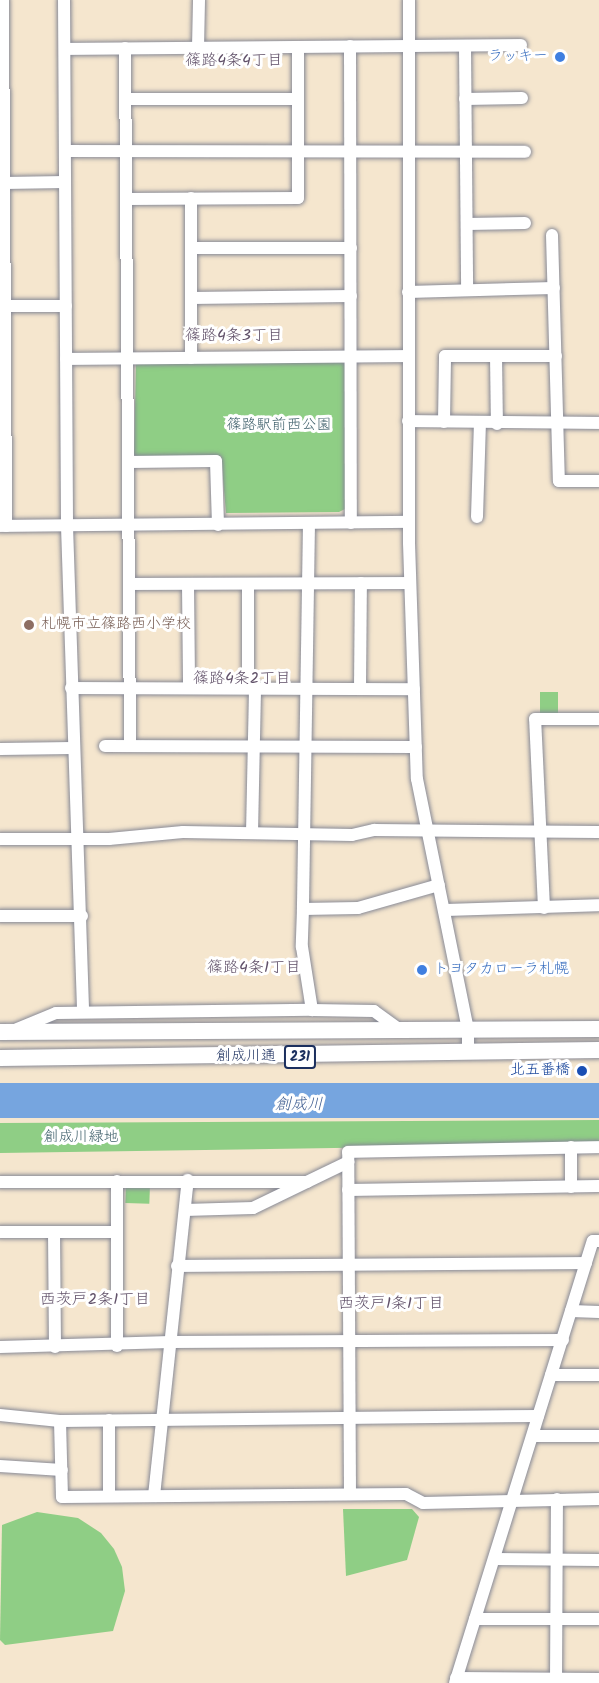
<!DOCTYPE html>
<html>
<head>
<meta charset="utf-8">
<style>
	body { margin:0 }
	#map { position:relative; width:599px; height:1683px; overflow:hidden; background:#f5e6ce; font-family:Kalam,"Klee One",sans-serif }
	div>[style] { position:absolute }
	.green>* { inset:0; background:#8fce85; transform-origin:0 0 }
	.water>* { inset:0; background:#76a5df; transform-origin:0 0 }
	.roads { filter:drop-shadow(0 0 2px #888a96) drop-shadow(0 0 2px #888a96) }
	.minor>* { height:12px; margin:-6px; padding:0 6px; transform-origin:6px; border-radius:6px; background:#fff }
	.highway>* { height:16px; margin:-8px; padding:0 8px; transform-origin:8px; border-radius:8px; background:#fff }
	.dots>* { width:16px; height:16px; translate:-50% -50%; box-sizing:border-box; border:3px solid #fff; border-radius:50% }
	span { translate:-50% -50%; white-space:nowrap; text-align:center; line-height:1.15; -webkit-text-stroke:6px #fff; paint-order:stroke }
	.shield-label span { padding:2px 4px; background:#fff; border:2px solid; border-radius:4px; -webkit-text-stroke-width:0 }
	.shield-label { font-size:14px; color:#1b2f5e; font-weight:700 }
	.shop-label { font-size:15px; color:#366cbe }
	.right { translate:-100% -50%; text-align:right }
	.left { translate:0 -50%; text-align:left }
	.park-label { font-size:15px; color:#3e5f6a }
	.education-label { font-size:15px; color:#785e54 }
	.street-label { font-size:15px; color:#1b2f5e }
	.transit-label { font-size:15px; color:#164399 }
	.neighbourhood-label { font-size:16px; color:#615169 }
	.water-label { font-size:16px; color:#3f5e92; font-style:italic }
</style>
</head>
<body>
<div id="map">
	<div class="green">
		<i style="clip-path:polygon(341px 361px,345px 364px,345px 509px,339px 512px,226px 513px,221px 456px,137px 458px,134px 454px,136px 363px)"></i>
		<i style="left:540px;top:692px;width:18px;height:21px"></i>
		<i style="clip-path:polygon(599px 1120px,599px 1144px,0 1153px,0 1123px)"></i>
		<i style="left:126px;top:1184px;width:24px;height:19px;rotate:2deg"></i>
		<i style="clip-path:polygon(343px 1509px,412px 1509px,419px 1517px,407px 1560px,346px 1576px)"></i>
		<i style="clip-path:polygon(37px 1512px,78px 1518px,101px 1533px,114px 1549px,122px 1567px,125px 1591px,113px 1631px,5px 1645px,0 1640px,2px 1525px)"></i>
	</div>
	<div class="water">
		<i style="left:599px;top:1083px;width:35px;height:599px;rotate:90deg"></i>
	</div>
	<div class="roads">
		<div class="minor">
			<i style="left:3px;top:0;width:526px;rotate:89.67deg"></i>
			<i style="left:64px;top:0;width:526px;rotate:89.67deg"></i>
			<i style="left:67px;top:526px;width:486px;rotate:88.1deg"></i>
			<i style="left:409px;top:0;width:543px;rotate:90deg"></i>
			<i style="left:409px;top:543px;width:236px;rotate:88.1deg"></i>
			<i style="left:417px;top:779px;width:256px;rotate:78.5deg"></i>
			<i style="left:468px;top:1030px;width:20px;rotate:90deg"></i>
			<i style="left:350px;top:46px;width:477px;rotate:89.9deg"></i>
			<i style="left:465px;top:46px;width:244px;rotate:89.5deg"></i>
			<i style="left:125px;top:48px;width:698px;rotate:89.59deg"></i>
			<i style="left:198px;top:48px;width:48px;rotate:-88.8deg"></i>
			<i style="left:65px;top:49px;width:456px;rotate:-0.5deg"></i>
			<i style="left:126px;top:99px;width:172px"></i>
			<i style="left:465px;top:99px;width:57px;rotate:-1deg"></i>
			<i style="left:65px;top:151px;width:460px;rotate:0.1deg"></i>
			<i style="left:4px;top:183px;width:61px;rotate:-0.9deg"></i>
			<i style="left:191px;top:198px;width:160px;rotate:90deg"></i>
			<i style="left:126px;top:199px;width:172px;rotate:-0.3deg"></i>
			<i style="left:298px;top:198px;width:151px;rotate:-90deg"></i>
			<i style="left:467px;top:224px;width:58px;rotate:-1deg"></i>
			<i style="left:552px;top:235px;width:246px;rotate:88.4deg"></i>
			<i style="left:559px;top:481px;width:40px"></i>
			<i style="left:191px;top:248px;width:160px"></i>
			<i style="left:408px;top:292px;width:146px;rotate:-1.6deg"></i>
			<i style="left:191px;top:298px;width:160px;rotate:-0.7deg"></i>
			<i style="left:0;top:306px;width:66px"></i>
			<i style="left:496px;top:356px;width:68px;rotate:89.2deg"></i>
			<i style="left:66px;top:359px;width:342px;rotate:-0.5deg"></i>
			<i style="left:408px;top:421px;width:191px;rotate:0.6deg"></i>
			<i style="left:444px;top:422px;width:66px;rotate:-89.1deg"></i>
			<i style="left:445px;top:356px;width:111px"></i>
			<i style="left:129px;top:462px;width:87px;rotate:-0.7deg"></i>
			<i style="left:216px;top:461px;width:64px;rotate:88.2deg"></i>
			<i style="left:477px;top:517px;width:94px;rotate:-88.2deg"></i>
			<i style="left:309px;top:523px;width:386px;rotate:90.9deg"></i>
			<i style="left:303px;top:909px;width:55px;rotate:-1deg"></i>
			<i style="left:358px;top:908px;width:84px;rotate:-15.9deg"></i>
			<i style="left:0;top:526px;width:409px;rotate:-0.6deg"></i>
			<i style="left:130px;top:584px;width:280px;rotate:-0.2deg"></i>
			<i style="left:188px;top:585px;width:102px;rotate:89.4deg"></i>
			<i style="left:248px;top:585px;width:101px;rotate:90deg"></i>
			<i style="left:71px;top:688px;width:343px;rotate:0.2deg"></i>
			<i style="left:360px;top:688px;width:105px;rotate:-89.5deg"></i>
			<i style="left:105px;top:746px;width:311px;rotate:0.2deg"></i>
			<i style="left:0;top:749px;width:72px;rotate:-0.8deg"></i>
			<i style="left:252px;top:833px;width:147px;rotate:-88.8deg"></i>
			<i style="left:0;top:839px;width:109px"></i>
			<i style="left:109px;top:839px;width:74px;rotate:-5.4deg"></i>
			<i style="left:183px;top:832px;width:169px;rotate:1deg"></i>
			<i style="left:352px;top:835px;width:23px;rotate:-13deg"></i>
			<i style="left:374px;top:830px;width:225px;rotate:0.5deg"></i>
			<i style="left:544px;top:908px;width:189px;rotate:-92.7deg"></i>
			<i style="left:535px;top:719px;width:64px"></i>
			<i style="left:303px;top:909px;width:38px;rotate:92deg"></i>
			<i style="left:302px;top:947px;width:64px;rotate:81deg"></i>
			<i style="left:444px;top:910px;width:155px;rotate:-1.8deg"></i>
			<i style="left:0;top:916px;width:82px"></i>
			<i style="left:17px;top:1029px;width:42px;rotate:-22.3deg"></i>
			<i style="left:56px;top:1013px;width:256px;rotate:-0.7deg"></i>
			<i style="left:312px;top:1010px;width:62px;rotate:0.9deg"></i>
			<i style="left:374px;top:1011px;width:32px;rotate:36deg"></i>
			<i style="left:571px;top:1147px;width:40px;rotate:90deg"></i>
			<i style="left:0;top:1182px;width:307px"></i>
			<i style="left:348px;top:1190px;width:251px;rotate:-0.9deg"></i>
			<i style="left:185px;top:1210px;width:68px;rotate:-1.7deg"></i>
			<i style="left:253px;top:1208px;width:106px;rotate:-25.8deg"></i>
			<i style="left:0;top:1232px;width:116px"></i>
			<i style="left:54px;top:1232px;width:115px;rotate:89.5deg"></i>
			<i style="left:177px;top:1266px;width:409px;rotate:-0.4deg"></i>
			<i style="left:571px;top:1311px;width:28px;rotate:2deg"></i>
			<i style="left:117px;top:1346px;width:165px;rotate:-90deg"></i>
			<i style="left:0;top:1347px;width:170px;rotate:-1.7deg"></i>
			<i style="left:170px;top:1342px;width:393px;rotate:-0.3deg"></i>
			<i style="left:551px;top:1375px;width:48px"></i>
			<i style="left:0;top:1415px;width:60px;rotate:5.7deg"></i>
			<i style="left:538px;top:1416px;width:478px;rotate:179.4deg"></i>
			<i style="left:60px;top:1421px;width:76px;rotate:88.5deg"></i>
			<i style="left:62px;top:1497px;width:344px;rotate:-0.5deg"></i>
			<i style="left:406px;top:1494px;width:19px;rotate:28deg"></i>
			<i style="left:423px;top:1503px;width:176px;rotate:-1.3deg"></i>
			<i style="left:109px;top:1420px;width:76px;rotate:90deg"></i>
			<i style="left:533px;top:1436px;width:66px"></i>
			<i style="left:0;top:1466px;width:62px;rotate:3.7deg"></i>
			<i style="left:350px;top:1493px;width:341px;rotate:-90.3deg"></i>
			<i style="left:348px;top:1152px;width:251px;rotate:-1.1deg"></i>
			<i style="left:154px;top:1496px;width:318px;rotate:-83.9deg"></i>
			<i style="left:495px;top:1559px;width:104px;rotate:0.6deg"></i>
			<i style="left:475px;top:1619px;width:124px"></i>
			<i style="left:456px;top:1678px;width:143px;rotate:0.4deg"></i>
			<i style="left:455px;top:1683px;width:463px;rotate:-72.7deg"></i>
			<i style="left:593px;top:1241px;width:6px"></i>
			<i style="left:556px;top:1683px;width:184px;rotate:-89.7deg"></i>
		</div>
		<div class="highway">
			<i style="left:0;top:1032px;width:599px;rotate:-0.29deg"></i>
			<i style="left:0;top:1058px;width:599px;rotate:-0.77deg"></i>
		</div>
	</div>
	<div class="dots">
		<i style="left:560px;top:57px;background:#3f7fe0"></i>
		<i style="left:29px;top:625px;background:#8d6e63"></i>
		<i style="left:422px;top:970px;background:#3f7fe0"></i>
		<i style="left:582px;top:1071px;background:#1a4fb4"></i>
	</div>
	<div class="shield-label">
		<span style="left:300px;top:1057px">231</span>
	</div>
	<div class="shop-label">
		<span class="right" style="left:548px;top:57px">ラッキー</span>
		<span class="left" style="left:434px;top:970px">トヨタカローラ札幌</span>
	</div>
	<div class="park-label">
		<span style="left:279px;top:426px">篠路駅前西公園</span>
		<span style="left:81px;top:1138px">創成川緑地</span>
	</div>
	<div class="education-label">
		<span class="left" style="left:41px;top:625px">札幌市立篠路西小学校</span>
	</div>
	<div class="street-label">
		<span style="left:246px;top:1057px">創成川通</span>
	</div>
	<div class="transit-label">
		<span class="right" style="left:570px;top:1071px">北五番橋</span>
	</div>
	<div class="neighbourhood-label">
		<span style="left:234px;top:61px">篠路4条4丁目</span>
		<span style="left:234px;top:336px">篠路4条3丁目</span>
		<span style="left:242px;top:679px">篠路4条2丁目</span>
		<span style="left:254px;top:968px">篠路4条1丁目</span>
		<span style="left:95px;top:1300px">西茨戸2条1丁目</span>
		<span style="left:391px;top:1304px">西茨戸1条1丁目</span>
	</div>
	<div class="water-label">
		<span style="left:299px;top:1105px">創成川</span>
	</div>
</div>
</body>
</html>
